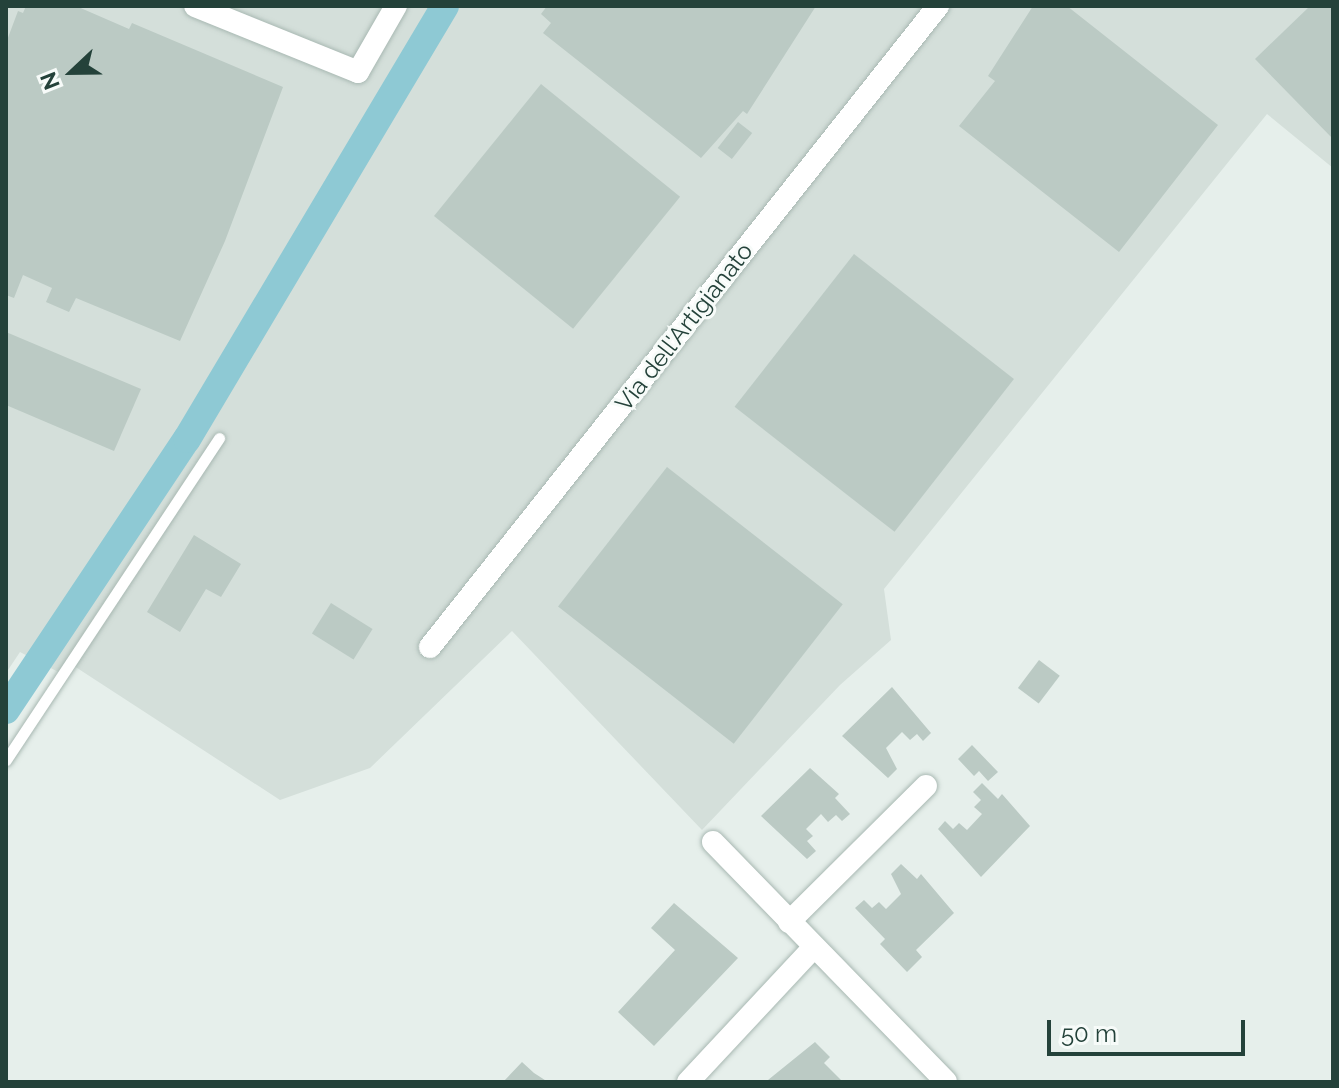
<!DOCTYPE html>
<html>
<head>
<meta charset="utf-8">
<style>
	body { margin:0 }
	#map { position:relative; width:1339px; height:1088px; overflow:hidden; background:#e6efeb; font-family:Raleway,sans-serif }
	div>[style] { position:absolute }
	.built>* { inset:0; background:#d4dfda }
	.canal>* { height:28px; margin:-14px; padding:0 14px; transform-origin:14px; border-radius:14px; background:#8ec9d4 }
	.building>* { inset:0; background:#bbcac4; transform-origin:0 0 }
	.roads { filter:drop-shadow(0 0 2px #a8b8b2) drop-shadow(0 0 2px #a8b8b2) }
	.service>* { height:11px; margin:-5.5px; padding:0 5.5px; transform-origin:5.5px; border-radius:5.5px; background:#fff }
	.minor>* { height:22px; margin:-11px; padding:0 11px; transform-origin:11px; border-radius:11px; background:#fff }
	span { translate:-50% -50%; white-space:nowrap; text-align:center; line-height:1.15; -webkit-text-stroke:6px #f7fbf9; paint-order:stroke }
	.street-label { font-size:24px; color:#24423a }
	.frame { position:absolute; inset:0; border:8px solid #24423a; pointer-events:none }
	.north { position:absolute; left:32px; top:32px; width:80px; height:80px; -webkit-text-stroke:6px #f7fbf9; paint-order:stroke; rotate:248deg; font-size:22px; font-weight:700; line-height:32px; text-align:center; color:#24423a }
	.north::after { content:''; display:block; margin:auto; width:28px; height:36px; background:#24423a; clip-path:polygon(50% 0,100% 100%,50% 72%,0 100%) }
	.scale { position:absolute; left:1047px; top:1020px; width:198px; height:36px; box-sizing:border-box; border:4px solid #24423a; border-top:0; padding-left:10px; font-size:24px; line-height:28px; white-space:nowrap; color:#24423a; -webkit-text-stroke:6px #f7fbf9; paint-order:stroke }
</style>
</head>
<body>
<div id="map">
	<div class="built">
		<i style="clip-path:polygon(6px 6px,1333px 6px,1333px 168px,1267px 114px,884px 589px,891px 640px,840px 685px,702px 830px,512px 631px,370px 768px,280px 800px,74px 666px,66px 676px,20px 652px,6px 673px)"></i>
	</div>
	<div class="canal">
		<i style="left:6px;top:710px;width:326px;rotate:-56.3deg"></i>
		<i style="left:187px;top:439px;width:504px;rotate:-59.21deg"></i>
	</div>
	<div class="building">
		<i style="clip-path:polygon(26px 6px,76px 6px,129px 29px,132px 23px,283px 87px,225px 241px,180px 341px,76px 298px,69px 312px,46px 302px,52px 288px,23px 275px,14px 298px,6px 295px,6px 43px,18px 11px,23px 13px)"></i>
		<i style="clip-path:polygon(547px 6px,816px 6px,747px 114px,743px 111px,701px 158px,543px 33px,551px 23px,541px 14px)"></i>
		<i style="clip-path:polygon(1033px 6px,1067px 6px,1218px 125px,1119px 252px,959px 126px,995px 81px,988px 76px)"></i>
		<i style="clip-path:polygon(1310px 6px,1333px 6px,1333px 139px,1255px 59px)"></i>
		<i style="left:541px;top:84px;width:179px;height:170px;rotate:39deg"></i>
		<i style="left:738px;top:122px;width:18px;height:33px;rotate:38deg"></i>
		<i style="left:854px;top:254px;width:203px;height:194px;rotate:38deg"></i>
		<i style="clip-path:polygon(6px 332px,141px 389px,114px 451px,6px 405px)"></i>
		<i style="left:667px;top:467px;width:223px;height:177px;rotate:38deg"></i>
		<i style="clip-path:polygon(194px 535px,241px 564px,221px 597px,206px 589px,180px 632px,147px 612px)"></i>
		<i style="left:331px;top:603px;width:49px;height:36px;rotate:32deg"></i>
		<i style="left:1039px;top:660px;width:26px;height:35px;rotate:37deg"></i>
		<i style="clip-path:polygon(892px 687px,931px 733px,923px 741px,917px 734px,910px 740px,902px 732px,886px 748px,897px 769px,888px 778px,842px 736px)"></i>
		<i style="clip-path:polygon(972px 745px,998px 772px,988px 781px,979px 771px,974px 776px,958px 759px)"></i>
		<i style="clip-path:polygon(810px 768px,839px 794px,835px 798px,850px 814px,842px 821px,836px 815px,828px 822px,821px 814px,806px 829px,813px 836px,807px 841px,816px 851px,807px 859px,761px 816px)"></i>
		<i style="clip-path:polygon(982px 783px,998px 799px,1002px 794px,1030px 826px,981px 877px,938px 829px,945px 821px,953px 829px,959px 823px,967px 830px,982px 814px,974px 807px,981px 800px,973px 792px)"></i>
		<i style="clip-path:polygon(901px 864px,917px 879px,921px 874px,954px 913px,916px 950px,922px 957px,907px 972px,880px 944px,885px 939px,855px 908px,864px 900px,872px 908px,879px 902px,886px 909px,901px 894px,891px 874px)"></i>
		<i style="clip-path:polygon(674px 903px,738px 958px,654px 1046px,618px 1012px,675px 950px,651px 928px)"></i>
		<i style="clip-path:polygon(815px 1042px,830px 1057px,824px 1063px,843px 1082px,768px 1080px)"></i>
		<i style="clip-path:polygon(522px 1062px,534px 1073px,548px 1082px,503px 1082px)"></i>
	</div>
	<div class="roads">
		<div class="service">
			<i style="left:6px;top:760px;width:386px;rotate:-56.5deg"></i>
		</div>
		<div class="minor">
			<i style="left:195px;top:6px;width:176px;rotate:22deg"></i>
			<i style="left:358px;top:72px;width:76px;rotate:-60.1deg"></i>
			<i style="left:430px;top:647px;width:818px;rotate:-51.6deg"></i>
			<i style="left:713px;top:842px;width:334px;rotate:45.8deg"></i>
			<i style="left:789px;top:922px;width:193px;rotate:-44.8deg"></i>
			<i style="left:688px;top:1082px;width:183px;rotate:-47deg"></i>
		</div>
	</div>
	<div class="street-label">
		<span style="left:684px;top:327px;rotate:-52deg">Via dell'Artigianato</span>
	</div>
	<div class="frame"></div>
	<div class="north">N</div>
	<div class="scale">50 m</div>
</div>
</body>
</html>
